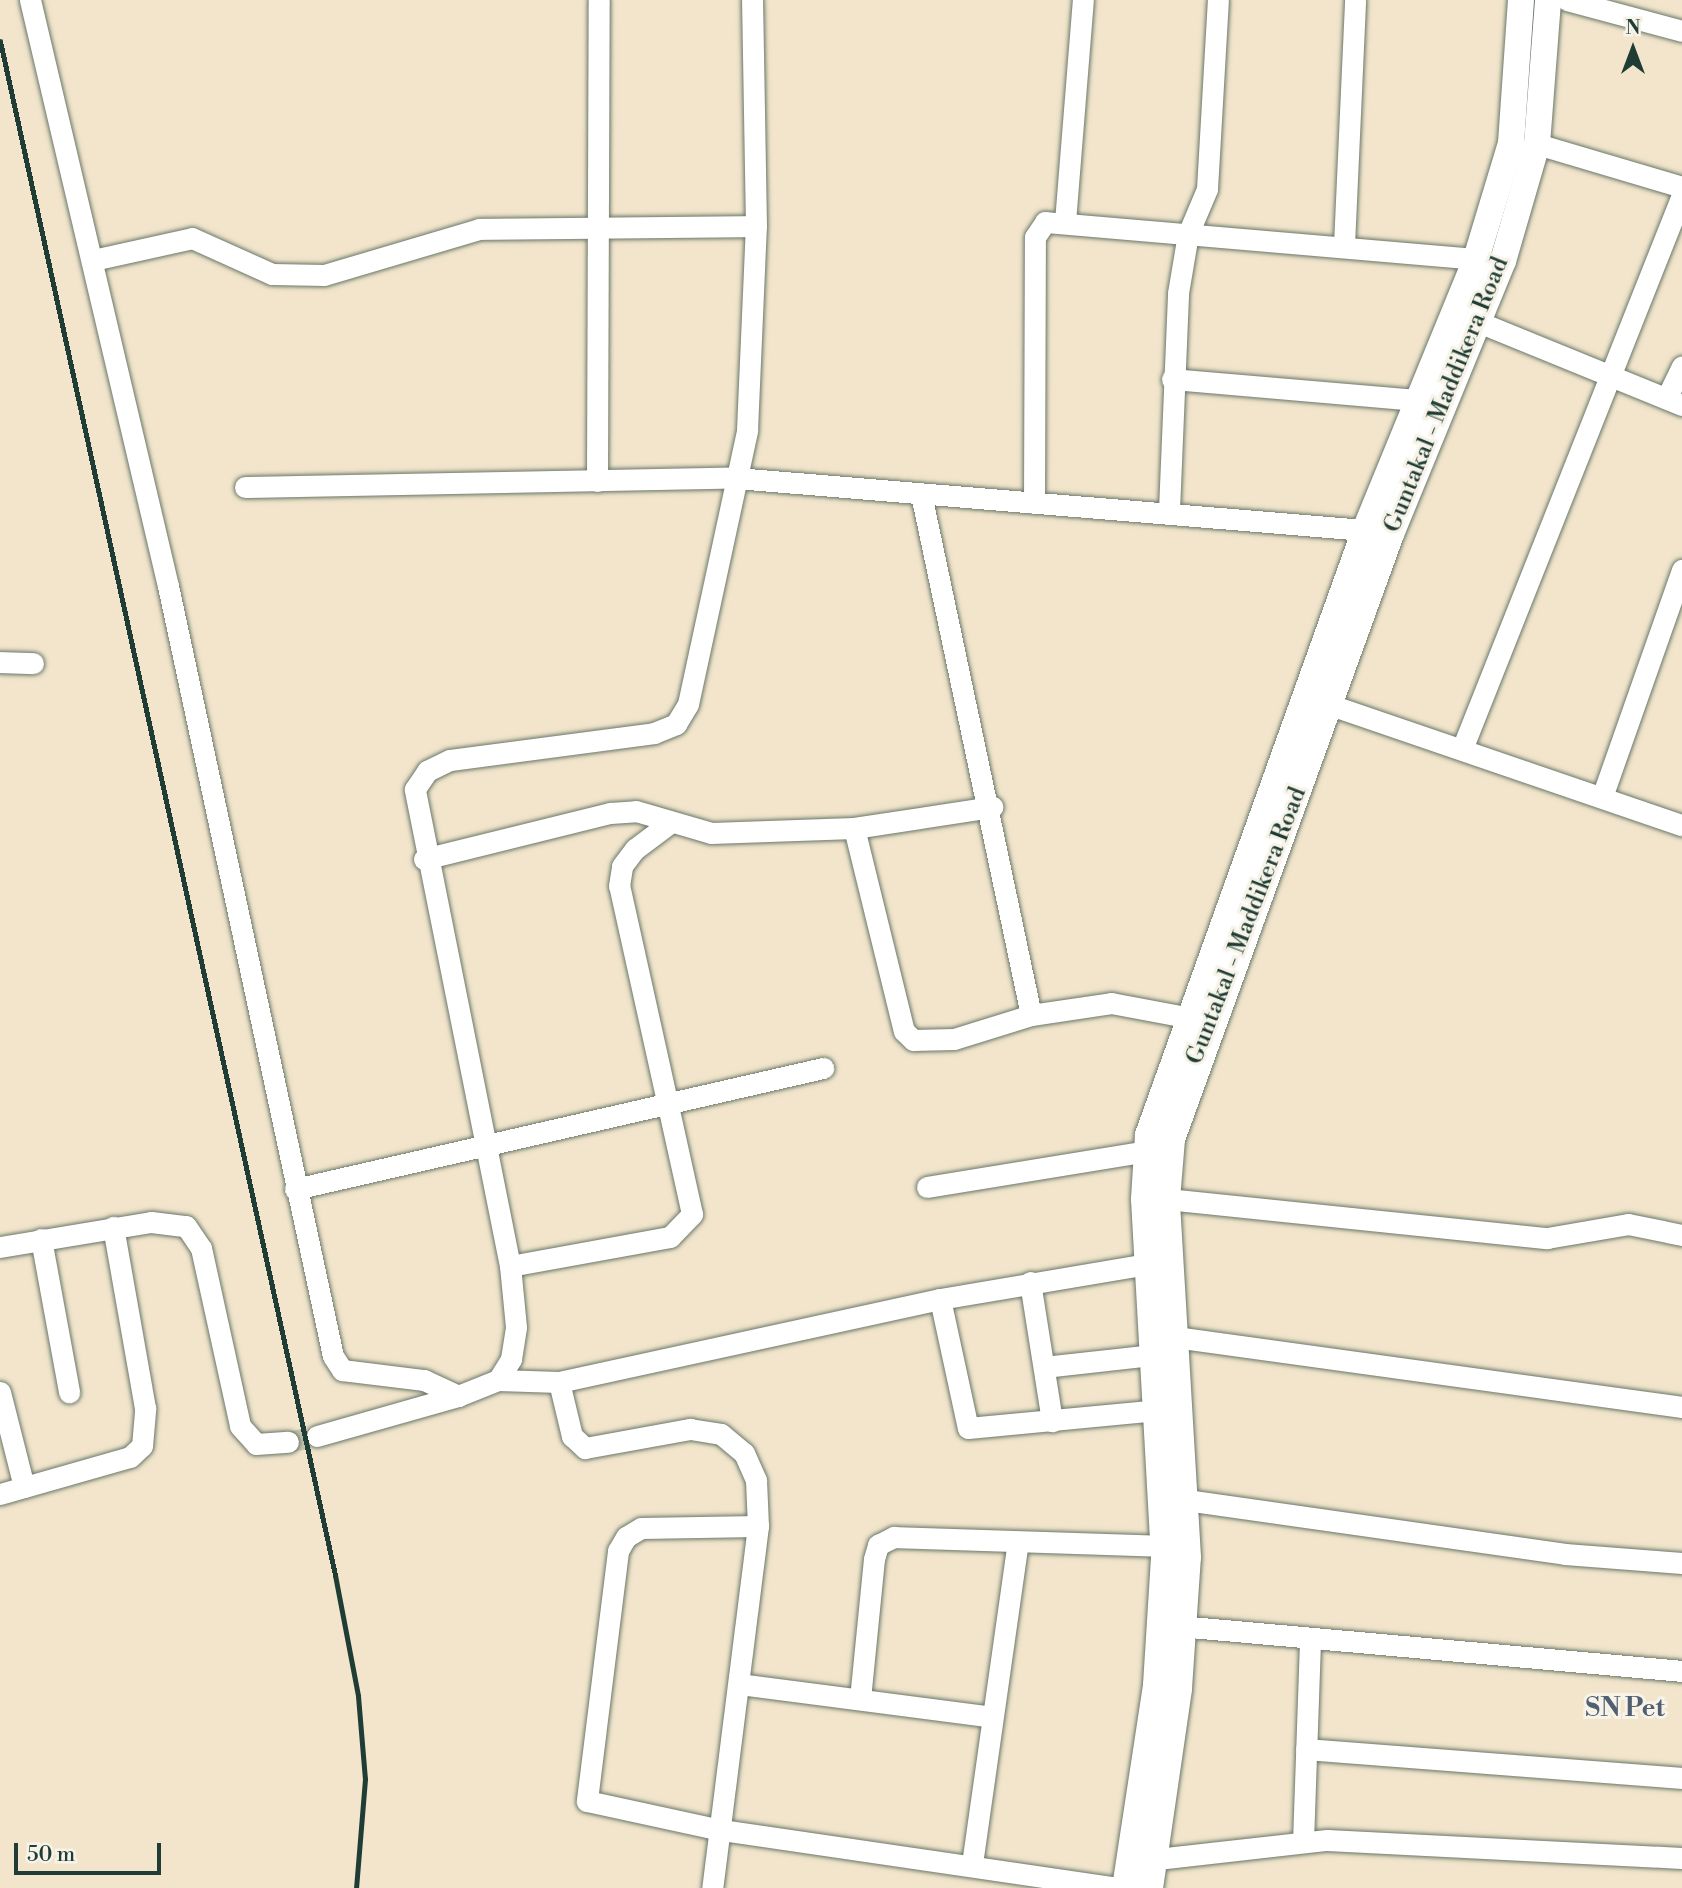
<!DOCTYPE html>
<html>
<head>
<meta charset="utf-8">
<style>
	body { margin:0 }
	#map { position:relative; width:1682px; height:1888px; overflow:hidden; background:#f2e5cc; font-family:"Libre Bodoni",serif }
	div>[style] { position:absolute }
	.minor-tunnel>* { height:21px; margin-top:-10.5px; transform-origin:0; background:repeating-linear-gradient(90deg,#c8c3ae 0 21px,transparent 0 31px) }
	.roads { filter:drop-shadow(0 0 2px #697869) drop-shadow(0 0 2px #697869) }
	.minor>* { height:21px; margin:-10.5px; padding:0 10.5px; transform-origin:10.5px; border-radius:10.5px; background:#fff }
	.major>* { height:26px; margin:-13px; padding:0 13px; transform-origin:13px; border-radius:13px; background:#fff }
	.rail>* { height:5px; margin:-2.5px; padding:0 2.5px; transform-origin:2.5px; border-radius:2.5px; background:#1f3d34 }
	span { translate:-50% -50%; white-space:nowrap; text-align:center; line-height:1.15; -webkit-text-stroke:6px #f7f3e8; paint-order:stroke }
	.street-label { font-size:24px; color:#1f3d34 }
	.neighbourhood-label { font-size:26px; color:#515f71; font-weight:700 }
	.north { position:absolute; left:1598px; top:14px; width:70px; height:70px; -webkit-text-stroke:5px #f7f3e8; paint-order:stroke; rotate:0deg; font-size:19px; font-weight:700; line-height:28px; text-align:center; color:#1f3d34 }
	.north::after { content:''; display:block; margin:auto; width:24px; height:32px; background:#1f3d34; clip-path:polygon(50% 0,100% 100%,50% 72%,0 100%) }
	.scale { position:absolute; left:14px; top:1843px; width:147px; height:32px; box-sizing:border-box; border:4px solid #1f3d34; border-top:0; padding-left:9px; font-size:21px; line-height:24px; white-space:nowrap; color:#1f3d34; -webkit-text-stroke:5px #f7f3e8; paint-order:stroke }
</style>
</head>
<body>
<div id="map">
	<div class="minor-tunnel">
		<i style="left:288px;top:1442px;width:30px;rotate:-12deg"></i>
	</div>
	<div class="roads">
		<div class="minor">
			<i style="left:30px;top:0;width:602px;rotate:76.75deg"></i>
			<i style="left:168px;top:586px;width:787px;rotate:77.91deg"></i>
			<i style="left:333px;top:1356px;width:17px;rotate:57deg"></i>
			<i style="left:342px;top:1370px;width:83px;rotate:7deg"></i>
			<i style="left:424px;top:1380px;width:38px;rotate:25deg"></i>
			<i style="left:1567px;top:0;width:119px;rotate:15.1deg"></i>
			<i style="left:1537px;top:144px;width:151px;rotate:16.5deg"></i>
			<i style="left:1065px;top:222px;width:223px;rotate:-85.4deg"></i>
			<i style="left:1344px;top:245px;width:245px;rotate:-87.4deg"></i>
			<i style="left:93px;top:260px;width:101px;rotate:-12.5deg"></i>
			<i style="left:192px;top:238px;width:88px;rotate:24.2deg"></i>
			<i style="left:272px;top:274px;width:52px;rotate:1.1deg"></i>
			<i style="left:324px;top:275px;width:162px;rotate:-16.5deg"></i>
			<i style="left:479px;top:229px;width:277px;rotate:-0.6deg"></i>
			<i style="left:1481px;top:323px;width:217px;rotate:22.2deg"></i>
			<i style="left:1172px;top:379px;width:247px;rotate:4.9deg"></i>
			<i style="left:1667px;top:397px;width:34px;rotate:-64deg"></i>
			<i style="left:597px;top:481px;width:481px;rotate:-89.8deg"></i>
			<i style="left:245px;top:487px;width:491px;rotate:-1.1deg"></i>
			<i style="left:736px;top:478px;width:631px;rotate:4.73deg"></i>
			<i style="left:921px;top:494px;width:532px;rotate:78.08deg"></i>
			<i style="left:1034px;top:503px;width:266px;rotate:-89.8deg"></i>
			<i style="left:1035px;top:237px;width:18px;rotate:-56deg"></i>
			<i style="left:1045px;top:222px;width:433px;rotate:4.9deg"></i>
			<i style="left:1169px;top:510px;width:217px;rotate:-87.6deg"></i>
			<i style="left:1178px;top:293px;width:60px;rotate:-80.4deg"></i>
			<i style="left:1188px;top:234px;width:49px;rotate:-67.1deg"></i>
			<i style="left:1207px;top:189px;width:189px;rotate:-86.7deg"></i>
			<i style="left:0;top:662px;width:33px;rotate:2deg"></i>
			<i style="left:1316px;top:700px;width:387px;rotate:18.9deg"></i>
			<i style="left:1462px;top:749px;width:596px;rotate:-68.34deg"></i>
			<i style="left:1602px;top:797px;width:241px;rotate:-70.6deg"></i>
			<i style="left:854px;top:828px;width:209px;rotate:76.2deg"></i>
			<i style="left:904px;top:1031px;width:13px;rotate:45deg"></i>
			<i style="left:913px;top:1040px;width:41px;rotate:-1.4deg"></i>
			<i style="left:954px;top:1039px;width:81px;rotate:-17.3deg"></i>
			<i style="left:1031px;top:1015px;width:81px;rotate:-8.5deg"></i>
			<i style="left:1111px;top:1003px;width:76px;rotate:10.6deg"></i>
			<i style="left:424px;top:859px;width:192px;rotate:-13.9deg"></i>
			<i style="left:610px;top:813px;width:26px;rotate:-4deg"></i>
			<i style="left:636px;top:811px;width:78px;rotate:16.3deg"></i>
			<i style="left:711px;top:833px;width:143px;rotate:-2deg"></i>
			<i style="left:854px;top:828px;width:140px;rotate:-8.7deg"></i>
			<i style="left:927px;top:1187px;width:223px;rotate:-9.3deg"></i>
			<i style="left:295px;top:1189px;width:542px;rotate:-12.91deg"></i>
			<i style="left:1167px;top:1199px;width:382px;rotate:5.9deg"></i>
			<i style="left:1547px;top:1238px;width:82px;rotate:-9.8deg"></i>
			<i style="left:1628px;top:1224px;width:55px;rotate:11.5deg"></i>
			<i style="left:41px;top:1239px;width:156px;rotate:79.6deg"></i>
			<i style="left:0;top:1247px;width:153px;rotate:-9.4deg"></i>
			<i style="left:151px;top:1222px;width:35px;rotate:7deg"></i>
			<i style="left:186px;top:1226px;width:27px;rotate:56deg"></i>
			<i style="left:201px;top:1248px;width:182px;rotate:77.6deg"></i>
			<i style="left:240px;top:1426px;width:24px;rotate:48deg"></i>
			<i style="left:256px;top:1444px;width:32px;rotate:-4deg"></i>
			<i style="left:510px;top:1266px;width:163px;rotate:-10.3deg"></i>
			<i style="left:670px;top:1237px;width:32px;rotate:-46deg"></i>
			<i style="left:692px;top:1214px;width:336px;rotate:-102.5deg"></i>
			<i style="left:619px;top:886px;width:20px;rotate:-81deg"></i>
			<i style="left:622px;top:866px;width:21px;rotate:-53deg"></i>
			<i style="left:635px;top:849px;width:45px;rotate:-36.9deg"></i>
			<i style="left:1030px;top:1282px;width:141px;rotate:81deg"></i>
			<i style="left:940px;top:1299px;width:132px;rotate:77.8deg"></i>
			<i style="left:968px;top:1428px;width:190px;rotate:-5.4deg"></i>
			<i style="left:1175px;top:1337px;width:512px;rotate:7.86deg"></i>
			<i style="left:1044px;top:1367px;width:110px;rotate:-6.3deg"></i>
			<i style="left:498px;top:1380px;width:61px;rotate:1.9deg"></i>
			<i style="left:559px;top:1382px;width:390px;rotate:-12.3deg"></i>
			<i style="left:940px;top:1299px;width:211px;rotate:-9.6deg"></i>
			<i style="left:559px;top:1382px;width:56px;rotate:76.5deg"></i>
			<i style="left:572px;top:1436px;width:18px;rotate:43deg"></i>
			<i style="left:585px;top:1448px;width:107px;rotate:-10.3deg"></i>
			<i style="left:690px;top:1429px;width:31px;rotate:9deg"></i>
			<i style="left:721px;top:1434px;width:30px;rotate:40deg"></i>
			<i style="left:744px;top:1453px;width:30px;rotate:66deg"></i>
			<i style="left:756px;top:1480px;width:46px;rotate:87.5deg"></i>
			<i style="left:758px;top:1526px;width:365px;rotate:97.2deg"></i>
			<i style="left:0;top:1392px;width:98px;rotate:75.8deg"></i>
			<i style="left:317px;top:1436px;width:147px;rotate:-15.8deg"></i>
			<i style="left:458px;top:1396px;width:43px;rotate:-21.8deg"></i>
			<i style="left:498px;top:1380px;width:25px;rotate:-58deg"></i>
			<i style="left:511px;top:1359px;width:32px;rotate:-81deg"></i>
			<i style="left:516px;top:1327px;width:61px;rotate:-95.6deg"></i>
			<i style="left:510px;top:1266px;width:486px;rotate:-101.3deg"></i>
			<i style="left:415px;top:789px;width:22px;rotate:-56deg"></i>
			<i style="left:427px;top:771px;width:25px;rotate:-26deg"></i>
			<i style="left:450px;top:760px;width:206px;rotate:-7.5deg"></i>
			<i style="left:654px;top:733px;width:24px;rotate:-22deg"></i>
			<i style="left:676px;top:724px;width:23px;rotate:-59deg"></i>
			<i style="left:688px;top:704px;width:280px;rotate:-77.8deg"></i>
			<i style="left:747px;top:430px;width:204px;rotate:-87.5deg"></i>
			<i style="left:756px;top:226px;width:226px;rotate:-91deg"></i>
			<i style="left:0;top:1494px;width:135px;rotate:-15.9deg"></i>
			<i style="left:130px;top:1457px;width:16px;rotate:-43deg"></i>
			<i style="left:142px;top:1446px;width:38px;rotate:-85deg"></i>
			<i style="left:145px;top:1408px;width:184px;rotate:-100deg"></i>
			<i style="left:1186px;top:1500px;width:383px;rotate:8.1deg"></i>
			<i style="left:1565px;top:1554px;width:117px;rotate:4.4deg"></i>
			<i style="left:758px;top:1526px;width:117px;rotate:179deg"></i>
			<i style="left:641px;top:1528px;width:17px;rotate:149deg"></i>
			<i style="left:626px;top:1537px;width:16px;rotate:120deg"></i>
			<i style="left:618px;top:1551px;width:252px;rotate:97.1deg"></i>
			<i style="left:587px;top:1801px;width:137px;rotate:12.2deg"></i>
			<i style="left:721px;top:1830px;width:404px;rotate:8.3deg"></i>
			<i style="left:1168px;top:1625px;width:516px;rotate:5.11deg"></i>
			<i style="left:739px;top:1684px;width:255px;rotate:7.4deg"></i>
			<i style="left:860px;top:1699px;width:141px;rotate:-84.3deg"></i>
			<i style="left:874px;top:1559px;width:15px;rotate:-74deg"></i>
			<i style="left:878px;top:1545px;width:18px;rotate:-27deg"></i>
			<i style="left:894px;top:1537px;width:270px;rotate:1.9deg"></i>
			<i style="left:1306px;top:1749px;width:377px;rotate:4.4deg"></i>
			<i style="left:1303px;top:1842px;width:204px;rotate:-88deg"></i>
			<i style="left:1157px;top:1859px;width:171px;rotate:-6.4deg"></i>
			<i style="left:1327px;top:1840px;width:355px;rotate:2.9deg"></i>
			<i style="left:972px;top:1864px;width:325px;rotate:-81.9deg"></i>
		</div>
		<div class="major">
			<i style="left:1125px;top:1888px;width:205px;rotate:-81.3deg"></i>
			<i style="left:1156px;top:1685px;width:128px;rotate:-86.4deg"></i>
			<i style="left:1164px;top:1557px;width:359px;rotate:-93.2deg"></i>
			<i style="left:1144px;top:1199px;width:64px;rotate:-86.4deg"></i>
			<i style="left:1148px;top:1135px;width:643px;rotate:-70.27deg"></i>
			<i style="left:1365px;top:530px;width:293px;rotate:-67.7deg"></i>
			<i style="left:1476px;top:259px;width:121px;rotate:-73.2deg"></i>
			<i style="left:1511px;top:143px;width:143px;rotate:-86deg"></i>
			<i style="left:1150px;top:1888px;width:202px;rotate:-81.7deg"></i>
			<i style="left:1179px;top:1688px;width:131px;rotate:-86.1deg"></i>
			<i style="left:1188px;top:1557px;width:359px;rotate:-93.4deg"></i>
			<i style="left:1167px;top:1199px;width:60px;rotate:-85.2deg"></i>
			<i style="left:1172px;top:1139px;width:643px;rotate:-70.1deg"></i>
			<i style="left:1391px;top:534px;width:295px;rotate:-67.7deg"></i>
			<i style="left:1503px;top:261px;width:122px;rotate:-73.8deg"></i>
			<i style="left:1537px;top:144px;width:144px;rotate:-85.6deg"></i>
		</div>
	</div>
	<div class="rail">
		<i style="left:0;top:41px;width:1570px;rotate:77.68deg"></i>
		<i style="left:335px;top:1575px;width:123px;rotate:79.2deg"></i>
		<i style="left:358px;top:1696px;width:83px;rotate:85.2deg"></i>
		<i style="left:365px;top:1779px;width:109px;rotate:94.7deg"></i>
	</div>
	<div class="street-label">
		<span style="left:1447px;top:395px;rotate:-68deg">Guntakal - Maddikera Road</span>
		<span style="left:1247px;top:926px;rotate:-69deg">Guntakal - Maddikera Road</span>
	</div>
	<div class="neighbourhood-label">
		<span style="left:1625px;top:1709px">SN Pet</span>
	</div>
	<div class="north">N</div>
	<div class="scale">50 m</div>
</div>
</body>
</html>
